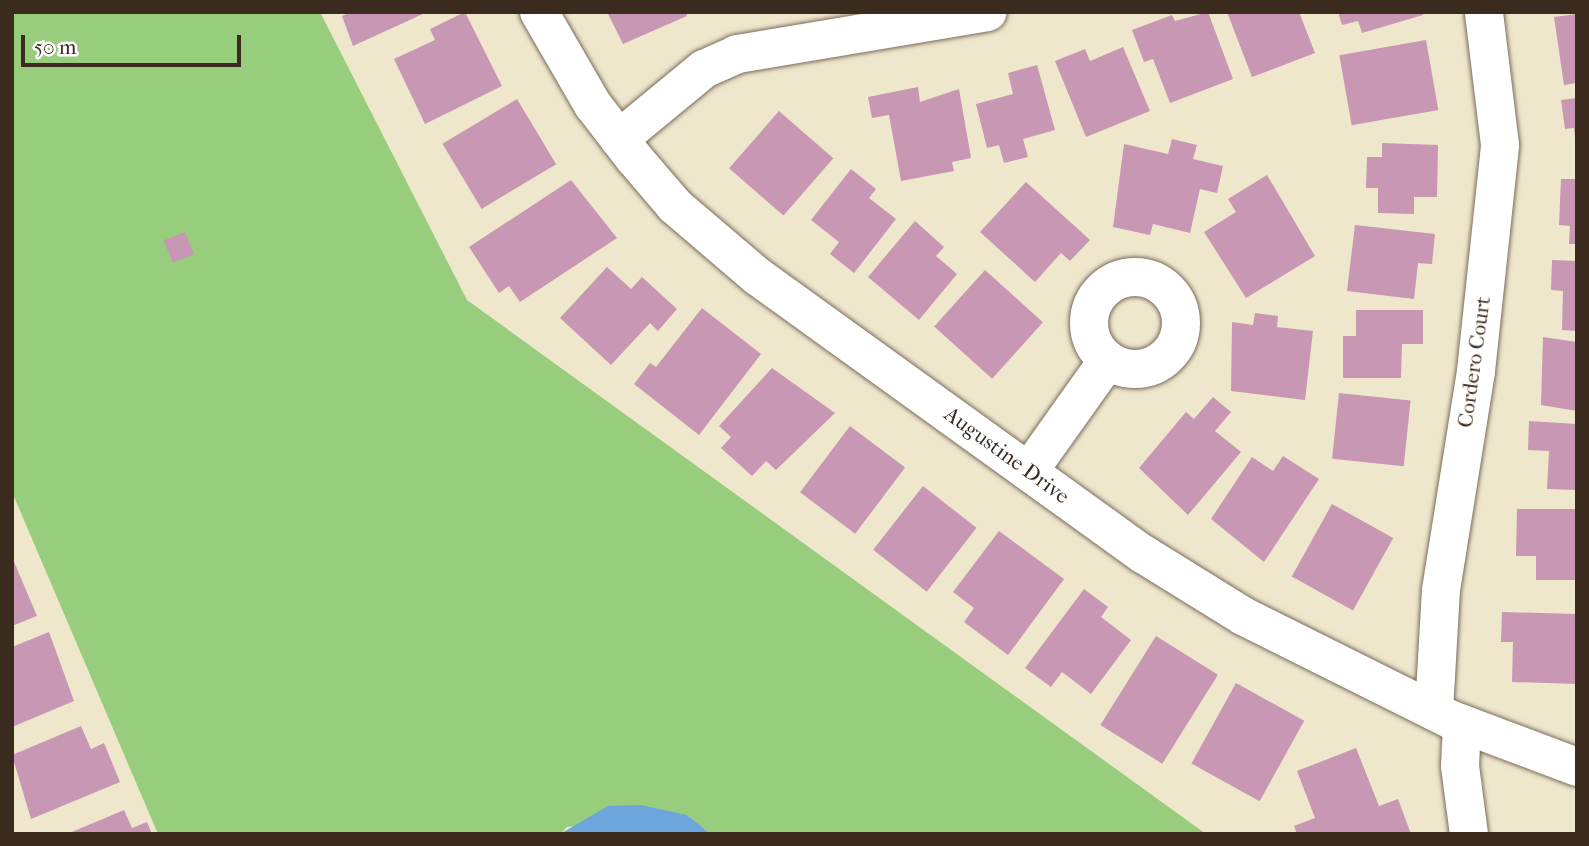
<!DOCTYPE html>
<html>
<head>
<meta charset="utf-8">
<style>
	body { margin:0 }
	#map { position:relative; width:1589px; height:846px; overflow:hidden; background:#eee7cc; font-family:"IM FELL French Canon",serif }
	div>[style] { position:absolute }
	.green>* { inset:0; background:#99cd7e }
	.water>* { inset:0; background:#6da6dc }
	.building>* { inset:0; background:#c897b4; transform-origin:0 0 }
	.roads { filter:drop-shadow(0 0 2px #7a6c5b) drop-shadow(0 0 2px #7a6c5b) }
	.minor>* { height:38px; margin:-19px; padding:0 19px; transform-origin:19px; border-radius:19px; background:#fff }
	.minor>.ring { margin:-19px; padding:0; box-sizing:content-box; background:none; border:38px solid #fff; border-radius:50% }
	span { translate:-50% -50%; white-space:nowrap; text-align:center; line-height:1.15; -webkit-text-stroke:5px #fff; paint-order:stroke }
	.street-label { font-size:21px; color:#3b2a1e }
	.frame { position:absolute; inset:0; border:14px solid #3b2a1e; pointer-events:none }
	.scale { position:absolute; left:21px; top:35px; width:220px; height:32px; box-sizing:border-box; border:4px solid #3b2a1e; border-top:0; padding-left:9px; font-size:21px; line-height:24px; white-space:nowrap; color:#3b2a1e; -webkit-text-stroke:5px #fff; paint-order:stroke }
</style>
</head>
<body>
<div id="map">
	<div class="green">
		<i style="clip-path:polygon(12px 12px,320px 12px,467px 300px,1206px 834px,711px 834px,687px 815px,567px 827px,560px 834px,158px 834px,12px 492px)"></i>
	</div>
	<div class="water">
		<i style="clip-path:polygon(641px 805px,687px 815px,711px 834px,560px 834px,608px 806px)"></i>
	</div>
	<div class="building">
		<i style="clip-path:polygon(352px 12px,425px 12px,425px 13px,353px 46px,342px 16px)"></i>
		<i style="clip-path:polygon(465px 12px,502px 86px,425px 124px,394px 59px,435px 40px,430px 29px)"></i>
		<i style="clip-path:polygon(607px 12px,686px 12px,687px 16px,623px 44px)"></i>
		<i style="clip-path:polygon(1208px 12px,1233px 79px,1170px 103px,1153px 59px,1144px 62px,1132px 30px,1172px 15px,1175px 21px)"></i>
		<i style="clip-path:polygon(1227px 12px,1299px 12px,1315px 53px,1252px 77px)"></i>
		<i style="clip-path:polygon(1338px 12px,1422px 12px,1423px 15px,1362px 33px,1358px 21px,1342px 25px)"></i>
		<i style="clip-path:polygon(1577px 14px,1577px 83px,1564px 85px,1554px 17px)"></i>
		<i style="left:1426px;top:40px;width:71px;height:88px;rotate:80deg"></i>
		<i style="clip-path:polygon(1123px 47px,1150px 111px,1086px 137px,1055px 61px,1085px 49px,1090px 61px)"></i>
		<i style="clip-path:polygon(1037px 65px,1055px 130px,1023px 139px,1028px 157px,1004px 163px,999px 145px,987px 148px,976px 104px,1013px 94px,1008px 73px)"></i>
		<i style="clip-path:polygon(918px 87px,920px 102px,959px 89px,971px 158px,952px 162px,954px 171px,901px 181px,889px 115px,872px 118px,868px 97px)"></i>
		<i style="clip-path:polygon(1577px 98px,1577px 138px,1575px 138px,1574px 128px,1565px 129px,1561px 100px)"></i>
		<i style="left:517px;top:99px;width:76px;height:87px;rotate:59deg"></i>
		<i style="left:779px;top:111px;width:72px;height:76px;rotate:41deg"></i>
		<i style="clip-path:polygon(1172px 139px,1197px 145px,1193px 159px,1223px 166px,1217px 193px,1200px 189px,1190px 233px,1153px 224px,1150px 235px,1113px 227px,1124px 144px,1168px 154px)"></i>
		<i style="clip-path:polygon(1382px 143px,1438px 145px,1437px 197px,1414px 197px,1414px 214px,1378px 213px,1378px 188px,1366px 188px,1367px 157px,1382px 157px)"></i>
		<i style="clip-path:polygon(851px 169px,876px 189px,869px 198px,896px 219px,854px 273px,830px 254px,839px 242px,811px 220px)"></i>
		<i style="clip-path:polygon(1267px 175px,1315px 256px,1246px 298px,1204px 232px,1236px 212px,1228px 199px)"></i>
		<i style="clip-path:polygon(1561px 179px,1577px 179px,1577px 244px,1569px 244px,1570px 226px,1559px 225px)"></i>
		<i style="clip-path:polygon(571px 180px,617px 238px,520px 302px,509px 286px,499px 293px,469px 247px)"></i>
		<i style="clip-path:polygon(1026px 182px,1090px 240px,1070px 261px,1061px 253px,1035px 282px,980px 232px)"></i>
		<i style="clip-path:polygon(915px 221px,944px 247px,936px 256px,957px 274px,919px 320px,868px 277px)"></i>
		<i style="clip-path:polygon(1355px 225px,1435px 234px,1432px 264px,1418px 263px,1414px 299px,1347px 291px)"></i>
		<i style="left:185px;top:232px;width:24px;height:23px;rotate:68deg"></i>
		<i style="clip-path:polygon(1552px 260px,1577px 261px,1577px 331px,1562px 330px,1563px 291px,1551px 290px)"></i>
		<i style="clip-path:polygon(607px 267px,631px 289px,642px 277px,677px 309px,658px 331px,650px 323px,611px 365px,560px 318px)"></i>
		<i style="left:985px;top:270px;width:78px;height:76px;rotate:42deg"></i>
		<i style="clip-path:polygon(702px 308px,761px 354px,699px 435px,634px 384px,650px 363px,656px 367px)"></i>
		<i style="clip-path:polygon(1356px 310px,1423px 310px,1423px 344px,1402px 344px,1401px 378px,1343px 378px,1343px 336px,1356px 336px)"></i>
		<i style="clip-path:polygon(1255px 313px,1278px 316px,1277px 327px,1313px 331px,1305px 400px,1231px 391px,1232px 322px,1253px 325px)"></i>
		<i style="clip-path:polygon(1543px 337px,1577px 342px,1577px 411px,1541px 405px)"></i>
		<i style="clip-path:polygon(772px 368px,835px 413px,776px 470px,766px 461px,752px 476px,721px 448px,731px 437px,719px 426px)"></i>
		<i style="left:1339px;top:393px;width:72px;height:66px;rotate:6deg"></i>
		<i style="clip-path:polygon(1213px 397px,1231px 412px,1215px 431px,1241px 452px,1188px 515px,1139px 468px,1186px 412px,1194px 419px)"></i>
		<i style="clip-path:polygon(1529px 421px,1577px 424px,1577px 490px,1547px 489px,1549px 451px,1528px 450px)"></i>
		<i style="left:850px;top:426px;width:69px;height:83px;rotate:37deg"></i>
		<i style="clip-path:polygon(1283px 456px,1319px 479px,1264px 562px,1211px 519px,1252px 457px,1273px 471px)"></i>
		<i style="left:923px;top:486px;width:68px;height:81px;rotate:38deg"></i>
		<i style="left:1332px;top:504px;width:70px;height:83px;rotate:29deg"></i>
		<i style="clip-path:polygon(1517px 509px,1577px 509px,1577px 580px,1536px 580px,1536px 556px,1516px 556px)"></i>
		<i style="clip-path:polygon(999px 531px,1064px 579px,1008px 655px,964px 622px,974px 608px,953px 592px)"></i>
		<i style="clip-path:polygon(12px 557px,37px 616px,12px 626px)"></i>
		<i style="clip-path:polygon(1084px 589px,1108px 607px,1101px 617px,1131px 640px,1091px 694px,1062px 672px,1051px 687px,1025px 668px)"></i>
		<i style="clip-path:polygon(1502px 612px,1577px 614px,1577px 684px,1512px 682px,1513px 642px,1501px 642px)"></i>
		<i style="clip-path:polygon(49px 632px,74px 701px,12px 727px,12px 647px)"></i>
		<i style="left:1156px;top:636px;width:73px;height:105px;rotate:32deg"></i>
		<i style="left:1236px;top:683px;width:78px;height:92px;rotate:29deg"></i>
		<i style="clip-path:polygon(81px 726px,91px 749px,104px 743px,120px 782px,31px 819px,12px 755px)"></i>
		<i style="clip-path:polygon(1356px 748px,1379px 806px,1398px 799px,1411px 834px,1297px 834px,1294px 826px,1315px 818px,1297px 771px)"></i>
		<i style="clip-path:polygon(124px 810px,132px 828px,147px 822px,152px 834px,67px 834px)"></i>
	</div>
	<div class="roads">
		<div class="minor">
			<i style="left:539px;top:12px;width:108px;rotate:59.9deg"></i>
			<i style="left:593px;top:105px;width:67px;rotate:52.3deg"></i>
			<i style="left:634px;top:158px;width:63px;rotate:49.5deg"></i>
			<i style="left:675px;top:206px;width:108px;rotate:40.5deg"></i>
			<i style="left:757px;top:276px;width:476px;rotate:35.8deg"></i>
			<i style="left:1143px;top:554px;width:118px;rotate:31.8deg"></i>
			<i style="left:1243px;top:616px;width:233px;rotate:26.5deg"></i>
			<i style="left:1452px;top:720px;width:134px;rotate:20.6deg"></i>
			<i style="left:619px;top:139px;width:110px;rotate:-39.5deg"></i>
			<i style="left:704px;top:69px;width:36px;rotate:-24deg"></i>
			<i style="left:737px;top:54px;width:254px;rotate:-9.5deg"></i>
			<i class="ring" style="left:1089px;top:277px;width:54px;height:54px"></i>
			<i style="left:1029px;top:471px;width:136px;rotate:-54.6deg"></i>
			<i style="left:1434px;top:711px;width:121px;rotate:-86.7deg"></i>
			<i style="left:1441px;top:590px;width:222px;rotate:-80.9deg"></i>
			<i style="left:1476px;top:371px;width:227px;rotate:-83.9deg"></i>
			<i style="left:1500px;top:145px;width:134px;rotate:-96.9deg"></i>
			<i style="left:1462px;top:724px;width:42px;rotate:92.7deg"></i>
			<i style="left:1460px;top:766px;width:69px;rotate:82.5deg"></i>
		</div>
	</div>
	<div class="street-label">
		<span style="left:1474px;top:362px;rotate:-82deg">Cordero Court</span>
		<span style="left:1007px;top:455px;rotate:36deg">Augustine Drive</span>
	</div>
	<div class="frame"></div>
	<div class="scale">50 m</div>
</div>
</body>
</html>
